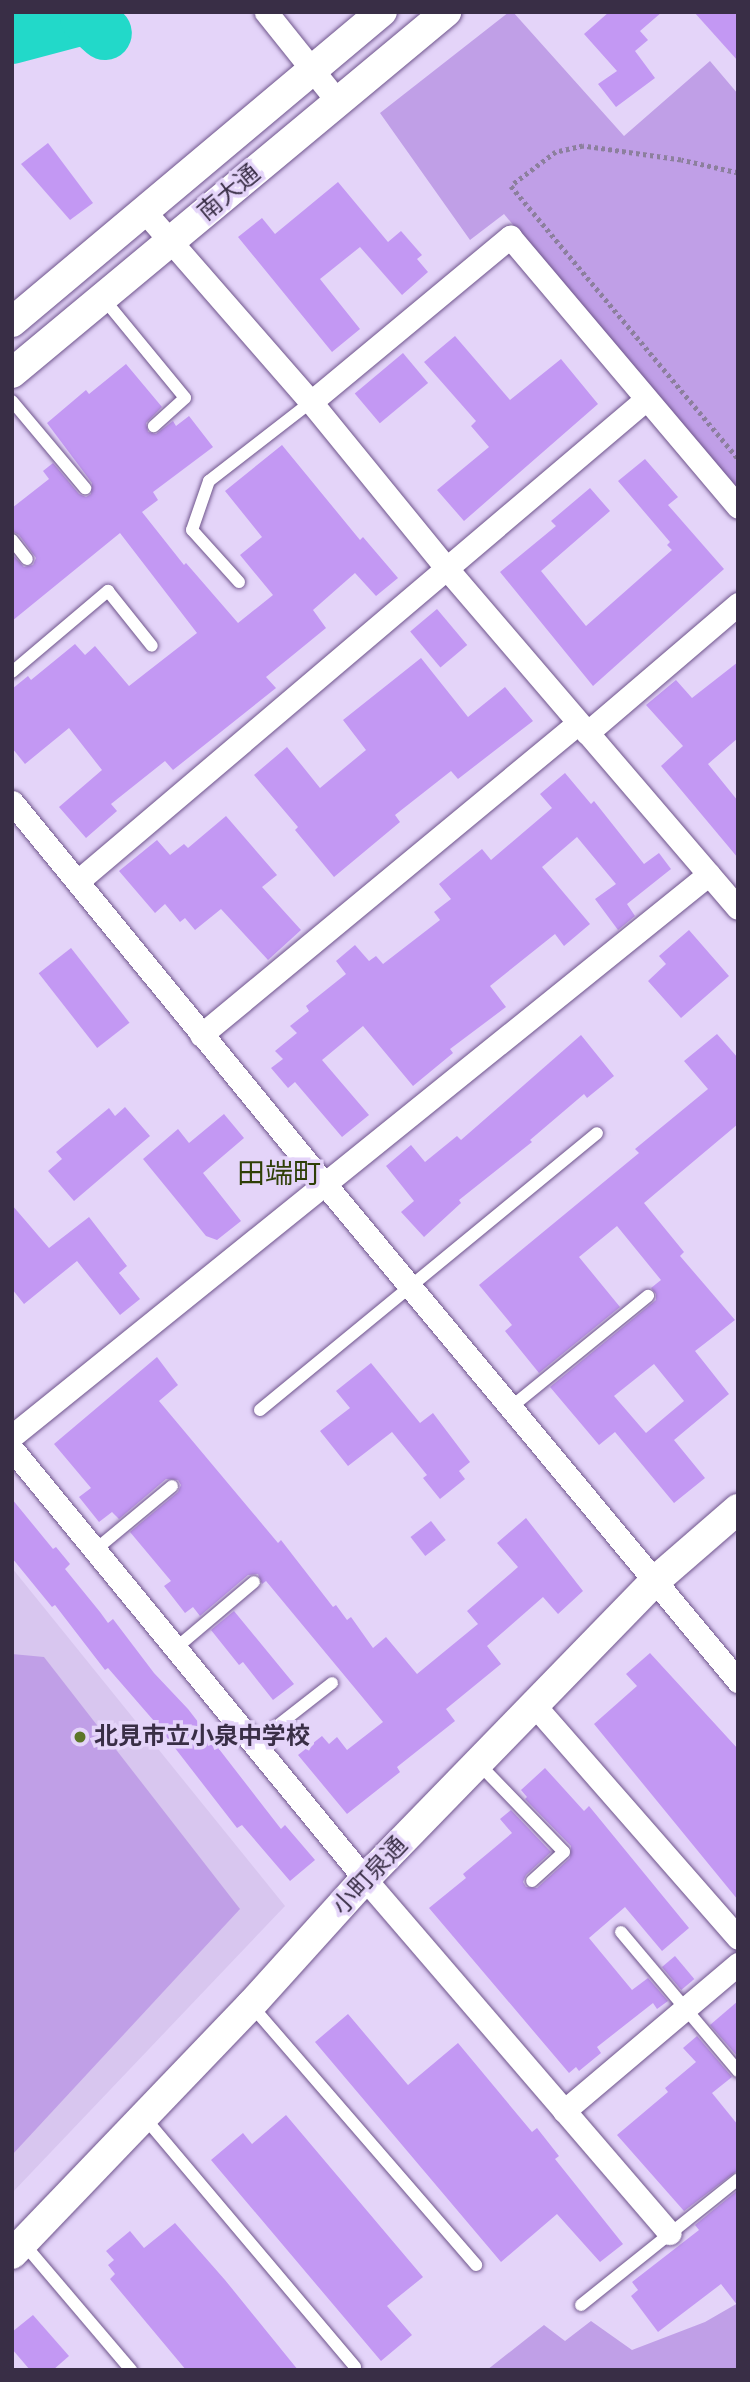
<!DOCTYPE html>
<html>
<head>
<meta charset="utf-8">
<style>
	body { margin:0 }
	#map { position:relative; width:750px; height:2382px; overflow:hidden; background:#e4d4f9; font-family:"Fira Sans Condensed","Noto Sans JP",sans-serif }
	div>[style] { position:absolute }
	.built>* { inset:0; background:#d8c6ef }
	.green>* { inset:0; background:#c09fe7 }
	.river>* { height:54px; margin:-27px; padding:0 27px; transform-origin:27px; border-radius:27px; background:#22d9c9 }
	.building>* { inset:0; background:#c398f3; transform-origin:0 0 }
	.path>* { height:4.5px; margin-top:-2.25px; transform-origin:0; background:repeating-linear-gradient(90deg,#8c7f9d 0 3.5px,transparent 0 7px) }
	.roads { filter:drop-shadow(0 0 2px #6f558c) drop-shadow(0 0 2px #6f558c) }
	.service>* { height:12px; margin:-6px; padding:0 6px; transform-origin:6px; border-radius:6px; background:#fff }
	.minor>* { height:23px; margin:-11.5px; padding:0 11.5px; transform-origin:11.5px; border-radius:11.5px; background:#fff }
	.tertiary>* { height:30px; margin:-15px; padding:0 15px; transform-origin:15px; border-radius:15px; background:#fff }
	.dots>* { width:19px; height:19px; translate:-50% -50%; box-sizing:border-box; border:4px solid #e4d4f9; border-radius:50% }
	span { translate:-50% -50%; white-space:nowrap; text-align:center; line-height:1.15; -webkit-text-stroke:7px #e4d4f9; paint-order:stroke }
	.street-label { font-size:24px; color:#392e46 }
	.poi-label { font-size:24px; color:#392e46; font-weight:700 }
	.left { translate:0 -50%; text-align:left }
	.quarter-label { font-size:28px; color:#2f3f07 }
	.frame { position:absolute; inset:0; border:14px solid #392e46; pointer-events:none }
</style>
</head>
<body>
<div id="map">
	<div class="built">
		<i style="clip-path:polygon(12px 1568px,285px 1906px,12px 2193px)"></i>
	</div>
	<div class="green">
		<i style="clip-path:polygon(509px 12px,513px 12px,624px 136px,710px 61px,738px 94px,738px 492px,504px 214px,470px 240px,380px 113px)"></i>
		<i style="clip-path:polygon(12px 1654px,44px 1657px,240px 1909px,12px 2155px)"></i>
		<i style="clip-path:polygon(738px 2303px,738px 2370px,487px 2370px,544px 2325px,565px 2341px,591px 2321px,632px 2350px,705px 2322px)"></i>
	</div>
	<div class="river">
		<i style="left:12px;top:37px;width:78px;rotate:-14.9deg"></i>
		<i style="left:87px;top:17px;width:24px;rotate:42deg"></i>
	</div>
	<div class="building">
		<i style="clip-path:polygon(609px 12px,662px 12px,640px 31px,648px 40px,635px 51px,655px 78px,616px 107px,598px 84px,617px 71px,584px 34px)"></i>
		<i style="clip-path:polygon(694px 12px,738px 12px,738px 61px)"></i>
		<i style="clip-path:polygon(48px 143px,93px 203px,70px 220px,21px 164px)"></i>
		<i style="clip-path:polygon(338px 182px,388px 242px,401px 231px,422px 255px,417px 259px,428px 272px,402px 295px,360px 247px,320px 279px,360px 329px,332px 352px,238px 237px,262px 218px,275px 234px)"></i>
		<i style="clip-path:polygon(455px 336px,510px 400px,561px 359px,598px 404px,464px 521px,437px 490px,489px 447px,471px 426px,476px 421px,424px 362px)"></i>
		<i style="left:403px;top:353px;width:39px;height:63px;rotate:50deg"></i>
		<i style="clip-path:polygon(126px 364px,162px 407px,146px 423px,148px 432px,156px 434px,173px 421px,176px 426px,189px 416px,213px 447px,153px 492px,158px 500px,142px 512px,184px 565px,186px 563px,238px 623px,273px 595px,240px 555px,262px 537px,225px 491px,282px 445px,360px 540px,363px 537px,398px 578px,376px 596px,355px 573px,313px 610px,326px 628px,266px 677px,276px 688px,173px 770px,165px 761px,111px 804px,117px 811px,86px 838px,59px 807px,102px 770px,69px 728px,25px 764px,12px 748px,12px 689px,28px 676px,31px 680px,75px 644px,85px 655px,95px 646px,129px 686px,197px 633px,120px 533px,12px 621px,12px 554px,24px 567px,33px 565px,36px 558px,19px 535px,12px 531px,12px 508px,49px 479px,43px 471px,53px 463px,79px 494px,86px 497px,91px 494px,92px 483px,47px 423px,86px 390px,89px 394px)"></i>
		<i style="clip-path:polygon(645px 459px,678px 497px,668px 505px,724px 569px,593px 686px,500px 572px,556px 526px,551px 521px,590px 488px,610px 511px,541px 571px,586px 626px,672px 550px,667px 545px,670px 542px,618px 481px)"></i>
		<i style="left:437px;top:609px;width:47px;height:35px;rotate:50deg"></i>
		<i style="clip-path:polygon(421px 658px,468px 717px,505px 687px,533px 721px,458px 779px,451px 771px,395px 815px,400px 822px,334px 877px,295px 830px,298px 827px,254px 775px,287px 747px,320px 788px,366px 750px,343px 720px)"></i>
		<i style="clip-path:polygon(738px 662px,738px 738px,708px 764px,738px 801px,738px 858px,661px 766px,683px 746px,646px 705px,676px 680px,692px 698px)"></i>
		<i style="clip-path:polygon(565px 773px,591px 804px,594px 801px,644px 864px,659px 853px,671px 869px,627px 904px,635px 916px,618px 930px,595px 899px,616px 884px,577px 837px,542px 867px,590px 924px,564px 946px,555px 934px,490px 986px,506px 1007px,450px 1049px,453px 1053px,413px 1086px,363px 1026px,322px 1060px,369px 1115px,342px 1137px,295px 1082px,288px 1088px,271px 1068px,283px 1059px,275px 1051px,297px 1033px,290px 1026px,309px 1011px,306px 1006px,346px 974px,336px 961px,355px 945px,369px 961px,376px 956px,383px 964px,440px 920px,434px 912px,451px 899px,439px 884px,482px 849px,491px 860px,552px 808px,540px 794px)"></i>
		<i style="clip-path:polygon(226px 816px,277px 875px,262px 887px,301px 930px,268px 960px,221px 909px,195px 930px,185px 918px,180px 922px,165px 904px,155px 913px,119px 871px,157px 840px,170px 855px,184px 844px,188px 848px)"></i>
		<i style="clip-path:polygon(689px 930px,729px 976px,681px 1018px,648px 981px,666px 964px,659px 956px)"></i>
		<i style="left:71px;top:948px;width:95px;height:41px;rotate:52deg"></i>
		<i style="clip-path:polygon(evenodd,717px 1034px,738px 1058px,738px 1124px,644px 1203px,684px 1252px,680px 1256px,735px 1320px,695px 1351px,729px 1394px,674px 1440px,705px 1478px,674px 1503px,615px 1432px,599px 1445px,550px 1387px,656px 1300px,656px 1294px,651px 1288px,661px 1280px,617px 1226px,579px 1257px,620px 1307px,539px 1373px,505px 1331px,512px 1325px,479px 1285px,639px 1153px,635px 1149px,708px 1089px,684px 1061px,717px 1034px,654px 1364px,684px 1401px,646px 1433px,614px 1396px,654px 1364px)"></i>
		<i style="clip-path:polygon(581px 1035px,614px 1076px,587px 1098px,584px 1094px,530px 1140px,532px 1142px,459px 1200px,461px 1203px,424px 1237px,401px 1212px,414px 1201px,386px 1166px,411px 1145px,425px 1162px,457px 1136px,461px 1140px)"></i>
		<i style="clip-path:polygon(125px 1107px,150px 1136px,74px 1201px,48px 1171px,62px 1159px,56px 1152px,109px 1108px,115px 1116px)"></i>
		<i style="clip-path:polygon(224px 1114px,244px 1138px,203px 1173px,241px 1221px,217px 1240px,206px 1236px,143px 1159px,178px 1129px,189px 1143px)"></i>
		<i style="clip-path:polygon(12px 1205px,49px 1248px,89px 1217px,127px 1266px,119px 1273px,140px 1299px,120px 1315px,77px 1261px,24px 1304px,12px 1289px)"></i>
		<i style="clip-path:polygon(157px 1357px,178px 1385px,159px 1401px,278px 1543px,281px 1540px,333px 1607px,336px 1605px,347px 1620px,351px 1617px,373px 1648px,386px 1637px,417px 1674px,478px 1624px,467px 1611px,518px 1567px,497px 1543px,526px 1518px,583px 1591px,558px 1614px,543px 1597px,487px 1646px,501px 1664px,446px 1709px,455px 1721px,397px 1767px,400px 1772px,347px 1814px,298px 1755px,322px 1736px,329px 1744px,337px 1737px,347px 1750px,383px 1722px,266px 1581px,262px 1584px,258px 1574px,248px 1575px,200px 1616px,193px 1607px,185px 1613px,164px 1586px,171px 1581px,130px 1532px,178px 1492px,181px 1485px,178px 1480px,166px 1479px,119px 1519px,112px 1512px,99px 1522px,79px 1497px,91px 1488px,54px 1444px)"></i>
		<i style="clip-path:polygon(371px 1363px,420px 1423px,433px 1413px,470px 1462px,459px 1471px,465px 1479px,440px 1499px,423px 1478px,427px 1475px,392px 1432px,348px 1466px,320px 1431px,350px 1408px,336px 1391px)"></i>
		<i style="clip-path:polygon(12px 1499px,53px 1549px,56px 1547px,70px 1564px,65px 1569px,100px 1612px,108px 1623px,113px 1619px,154px 1673px,188px 1709px,281px 1829px,285px 1825px,315px 1860px,290px 1881px,242px 1825px,237px 1828px,154px 1721px,108px 1668px,105px 1670px,55px 1605px,52px 1607px,12px 1558px)"></i>
		<i style="left:431px;top:1521px;width:24px;height:26px;rotate:52deg"></i>
		<i style="clip-path:polygon(234px 1611px,294px 1684px,273px 1700px,243px 1662px,239px 1665px,211px 1630px)"></i>
		<i style="clip-path:polygon(650px 1653px,738px 1749px,738px 1900px,594px 1724px,637px 1686px,626px 1674px)"></i>
		<i style="clip-path:polygon(545px 1768px,584px 1811px,589px 1806px,689px 1928px,662px 1951px,625px 1907px,589px 1938px,632px 1990px,648px 1978px,668px 2001px,657px 2009px,653px 2003px,597px 2047px,601px 2053px,579px 2071px,576px 2067px,569px 2073px,429px 1908px,466px 1878px,463px 1874px,512px 1833px,500px 1819px,511px 1810px,551px 1852px,526px 1875px,523px 1882px,526px 1887px,537px 1888px,570px 1858px,571px 1846px,525px 1799px,527px 1797px,521px 1790px)"></i>
		<i style="left:675px;top:1956px;width:30px;height:17px;rotate:50deg"></i>
		<i style="clip-path:polygon(738px 2001px,738px 2057px,710px 2025px)"></i>
		<i style="clip-path:polygon(348px 2014px,408px 2085px,458px 2043px,532px 2132px,537px 2128px,559px 2156px,555px 2159px,623px 2244px,600px 2262px,557px 2214px,501px 2262px,315px 2042px)"></i>
		<i style="clip-path:polygon(697px 2036px,732px 2077px,712px 2093px,738px 2125px,738px 2170px,684px 2211px,617px 2135px,668px 2092px,665px 2088px,696px 2062px,683px 2048px)"></i>
		<i style="clip-path:polygon(286px 2115px,423px 2277px,387px 2306px,412px 2335px,381px 2361px,211px 2160px,243px 2133px,252px 2144px)"></i>
		<i style="clip-path:polygon(738px 2190px,738px 2306px,721px 2284px,658px 2332px,631px 2296px,638px 2290px,632px 2282px,699px 2230px,695px 2225px)"></i>
		<i style="clip-path:polygon(175px 2223px,225px 2280px,298px 2370px,186px 2370px,110px 2279px,115px 2274px,108px 2265px,114px 2260px,106px 2251px,130px 2231px,144px 2248px)"></i>
		<i style="clip-path:polygon(33px 2315px,69px 2356px,53px 2370px,30px 2370px,12px 2349px,12px 2332px)"></i>
	</div>
	<div class="path">
		<i style="left:738px;top:173px;width:58px;rotate:-167.2deg"></i>
		<i style="left:681px;top:160px;width:99px;rotate:-171.9deg"></i>
		<i style="left:583px;top:146px;width:28px;rotate:167deg"></i>
		<i style="left:556px;top:152px;width:56px;rotate:142.9deg"></i>
		<i style="left:511px;top:186px;width:354px;rotate:50.2deg"></i>
	</div>
	<div class="roads">
		<div class="service">
			<i style="left:103px;top:298px;width:129px;rotate:50.6deg"></i>
			<i style="left:185px;top:398px;width:42px;rotate:137.9deg"></i>
			<i style="left:12px;top:401px;width:114px;rotate:50deg"></i>
			<i style="left:12px;top:540px;width:24px;rotate:52deg"></i>
			<i style="left:239px;top:582px;width:70px;rotate:-132.1deg"></i>
			<i style="left:192px;top:530px;width:52px;rotate:-70.9deg"></i>
			<i style="left:209px;top:481px;width:129px;rotate:-37.8deg"></i>
			<i style="left:12px;top:672px;width:126px;rotate:-40.2deg"></i>
			<i style="left:108px;top:591px;width:70px;rotate:51.3deg"></i>
			<i style="left:510px;top:1408px;width:178px;rotate:-39.1deg"></i>
			<i style="left:260px;top:1410px;width:436px;rotate:-39.4deg"></i>
			<i style="left:95px;top:1550px;width:100px;rotate:-39.7deg"></i>
			<i style="left:176px;top:1648px;width:102px;rotate:-40.2deg"></i>
			<i style="left:254px;top:1744px;width:99px;rotate:-38deg"></i>
			<i style="left:479px;top:1764px;width:122px;rotate:46deg"></i>
			<i style="left:564px;top:1852px;width:43px;rotate:137.8deg"></i>
			<i style="left:621px;top:1932px;width:182px;rotate:49.9deg"></i>
			<i style="left:251px;top:2005px;width:344px;rotate:49.1deg"></i>
			<i style="left:144px;top:2117px;width:327px;rotate:49.8deg"></i>
			<i style="left:23px;top:2243px;width:167px;rotate:49.6deg"></i>
			<i style="left:581px;top:2305px;width:201px;rotate:-38.7deg"></i>
		</div>
		<div class="minor">
			<i style="left:266px;top:12px;width:115px;rotate:51.3deg"></i>
			<i style="left:145px;top:212px;width:252px;rotate:48.9deg"></i>
			<i style="left:311px;top:402px;width:217px;rotate:50.8deg"></i>
			<i style="left:448px;top:570px;width:445px;rotate:49.4deg"></i>
			<i style="left:311px;top:402px;width:259px;rotate:-39.7deg"></i>
			<i style="left:510px;top:237px;width:353px;rotate:49.8deg"></i>
			<i style="left:587px;top:733px;width:199px;rotate:-40.5deg"></i>
			<i style="left:12px;top:802px;width:492px;rotate:50.7deg"></i>
			<i style="left:324px;top:1183px;width:648px;rotate:50.26deg"></i>
			<i style="left:78px;top:881px;width:744px;rotate:-40.31deg"></i>
			<i style="left:201px;top:1035px;width:489px;rotate:-39.6deg"></i>
			<i style="left:12px;top:1436px;width:895px;rotate:-38.88deg"></i>
			<i style="left:12px;top:1449px;width:556px;rotate:50.62deg"></i>
			<i style="left:365px;top:1879px;width:467px;rotate:49.3deg"></i>
			<i style="left:535px;top:1706px;width:308px;rotate:48.8deg"></i>
			<i style="left:564px;top:2111px;width:228px;rotate:-40.2deg"></i>
		</div>
		<div class="tertiary">
			<i style="left:12px;top:322px;width:483px;rotate:-40deg"></i>
			<i style="left:12px;top:373px;width:565px;rotate:-39.75deg"></i>
			<i style="left:12px;top:2254px;width:345px;rotate:-46.2deg"></i>
			<i style="left:251px;top:2005px;width:170px;rotate:-47.9deg"></i>
			<i style="left:365px;top:1879px;width:416px;rotate:-45.8deg"></i>
			<i style="left:655px;top:1581px;width:110px;rotate:-40.9deg"></i>
		</div>
	</div>
	<div class="dots">
		<i style="left:80px;top:1737px;background:#5c7628"></i>
	</div>
	<div class="street-label">
		<span style="left:229px;top:193px;rotate:-40deg">南大通</span>
		<span style="left:370px;top:1876px;rotate:-47deg">小町泉通</span>
	</div>
	<div class="poi-label">
		<span class="left" style="left:94px;top:1737px">北見市立小泉中学校</span>
	</div>
	<div class="quarter-label">
		<span style="left:279px;top:1174px">田端町</span>
	</div>
	<div class="frame"></div>
</div>
</body>
</html>
